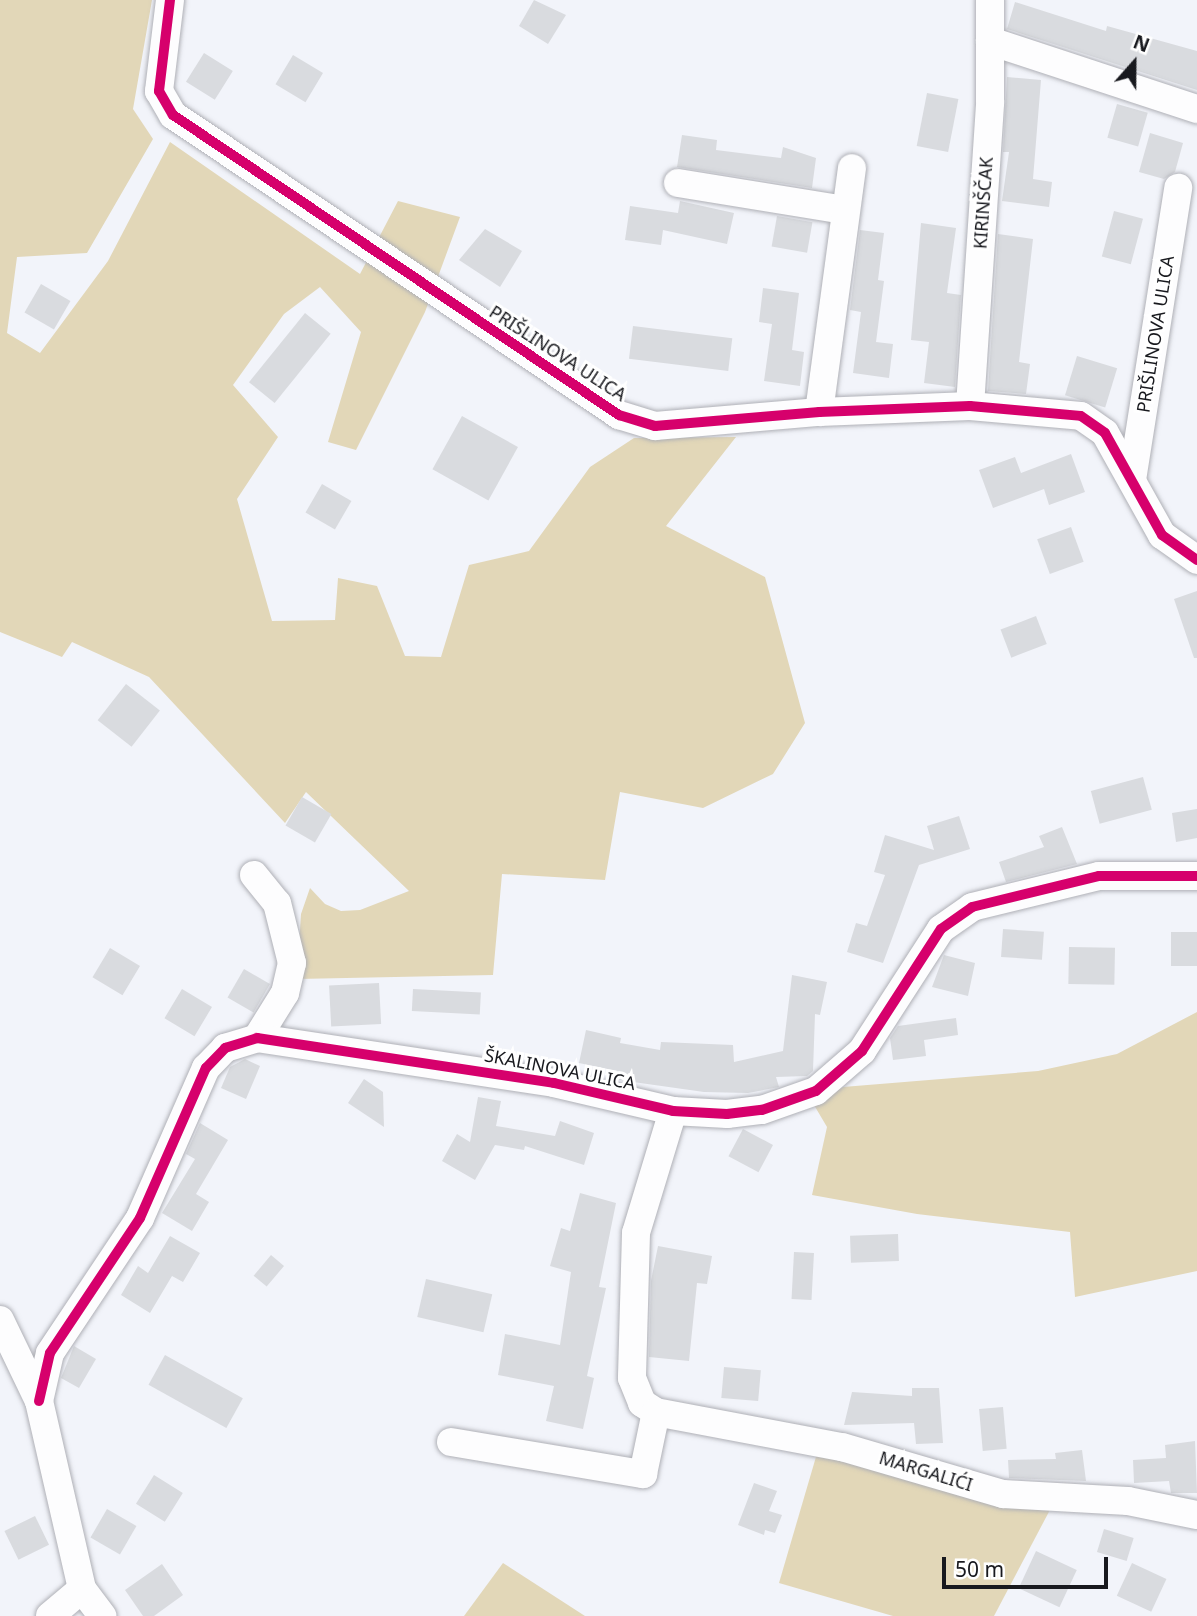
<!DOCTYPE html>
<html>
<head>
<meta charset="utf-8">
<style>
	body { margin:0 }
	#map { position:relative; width:1197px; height:1616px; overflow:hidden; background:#f2f4fa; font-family:"Noto Sans",sans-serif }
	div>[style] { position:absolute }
	.green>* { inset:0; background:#e2d7b8 }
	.building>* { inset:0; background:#d9dbdf; transform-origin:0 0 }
	.roads { filter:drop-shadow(0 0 2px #afb0b6) drop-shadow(0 0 2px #afb0b6) }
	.minor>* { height:28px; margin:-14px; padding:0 14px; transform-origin:14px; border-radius:14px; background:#fdfdfe }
	.cycleway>* { height:10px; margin:-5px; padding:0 5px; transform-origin:5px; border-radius:5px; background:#d6006c }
	span { translate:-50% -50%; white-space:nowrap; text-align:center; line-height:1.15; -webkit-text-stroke:6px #fff; paint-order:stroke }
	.street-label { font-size:18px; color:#18191e }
	.north { position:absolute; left:1099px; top:28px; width:70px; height:70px; -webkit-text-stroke:5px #fff; paint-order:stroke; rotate:21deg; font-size:19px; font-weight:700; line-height:28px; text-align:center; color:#18191e }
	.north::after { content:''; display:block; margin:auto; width:24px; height:32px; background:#18191e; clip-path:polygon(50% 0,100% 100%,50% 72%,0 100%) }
	.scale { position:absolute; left:942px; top:1557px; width:166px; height:32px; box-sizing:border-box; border:4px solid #18191e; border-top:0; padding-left:9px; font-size:21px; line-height:24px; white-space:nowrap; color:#18191e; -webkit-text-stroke:5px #fff; paint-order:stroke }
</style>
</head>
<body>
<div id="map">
	<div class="green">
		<i style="clip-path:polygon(0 0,152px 0,133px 109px,153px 139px,87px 253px,17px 257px,7px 333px,40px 353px,108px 261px,170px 142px,360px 274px,398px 201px,460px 217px,425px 312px,356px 450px,328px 442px,361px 332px,320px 287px,284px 314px,233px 385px,278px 437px,237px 499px,272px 621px,335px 620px,338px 578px,377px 586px,405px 656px,441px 657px,469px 565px,529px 551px,590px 467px,634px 438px,736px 437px,666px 526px,765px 577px,805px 723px,773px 774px,703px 808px,620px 792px,605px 880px,502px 874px,493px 975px,297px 979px,301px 914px,310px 888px,325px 904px,341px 911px,360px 910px,409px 891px,306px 792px,285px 823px,149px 677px,72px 642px,62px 657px,0 632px)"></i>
		<i style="clip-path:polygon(1197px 1012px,1197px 1271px,1075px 1297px,1070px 1232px,917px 1214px,812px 1195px,827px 1127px,814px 1105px,843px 1087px,1038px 1071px,1117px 1054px)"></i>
		<i style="clip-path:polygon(818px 1450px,1052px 1506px,994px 1616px,893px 1616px,779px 1583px)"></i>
		<i style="clip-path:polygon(503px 1563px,585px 1616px,464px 1616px)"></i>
	</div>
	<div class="building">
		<i style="clip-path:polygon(534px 0,566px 15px,548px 44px,519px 26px)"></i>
		<i style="clip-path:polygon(1015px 2px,1106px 31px,1107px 26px,1197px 51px,1197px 90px,1007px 29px)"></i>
		<i style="left:204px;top:53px;width:34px;height:34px;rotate:32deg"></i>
		<i style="left:293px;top:55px;width:35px;height:34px;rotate:31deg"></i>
		<i style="clip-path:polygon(1007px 77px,1041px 80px,1033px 179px,1052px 182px,1049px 207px,1002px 201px,1009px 152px,1003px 152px)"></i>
		<i style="left:927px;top:93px;width:32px;height:54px;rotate:11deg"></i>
		<i style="left:1117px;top:104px;width:32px;height:35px;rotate:16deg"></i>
		<i style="clip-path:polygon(1150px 133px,1183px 143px,1175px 172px,1164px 179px,1139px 172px)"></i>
		<i style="clip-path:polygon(682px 135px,717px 140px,716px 150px,781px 158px,783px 147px,816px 158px,812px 188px,677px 167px)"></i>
		<i style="clip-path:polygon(680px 201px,734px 213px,727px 244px,663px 230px,661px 245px,625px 240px,630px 206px,678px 213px)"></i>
		<i style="left:1114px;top:211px;width:30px;height:47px;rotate:15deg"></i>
		<i style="left:777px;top:216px;width:36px;height:31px;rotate:10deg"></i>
		<i style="clip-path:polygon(921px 223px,956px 228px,947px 293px,961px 295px,955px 387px,924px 383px,929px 342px,911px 340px)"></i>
		<i style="clip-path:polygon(485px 229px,522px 251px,500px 287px,459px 260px)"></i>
		<i style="clip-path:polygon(860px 230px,884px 233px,878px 280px,884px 281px,876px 342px,893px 344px,889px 378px,853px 373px,861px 312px,850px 310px)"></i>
		<i style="clip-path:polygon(998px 234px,1033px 239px,1019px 362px,1030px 364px,1026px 394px,988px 391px)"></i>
		<i style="left:41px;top:284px;width:34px;height:33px;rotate:30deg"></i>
		<i style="clip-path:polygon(763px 288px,799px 293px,792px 350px,804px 352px,800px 386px,764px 381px,772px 324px,759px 322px)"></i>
		<i style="left:305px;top:313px;width:33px;height:89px;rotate:39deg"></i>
		<i style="left:633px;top:326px;width:100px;height:33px;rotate:7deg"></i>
		<i style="left:1077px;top:356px;width:42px;height:41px;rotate:17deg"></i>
		<i style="left:462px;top:416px;width:64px;height:61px;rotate:29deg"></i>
		<i style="clip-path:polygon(1071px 454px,1085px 492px,1049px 505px,1044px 489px,993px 508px,979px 470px,1015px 457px,1021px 473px)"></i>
		<i style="left:322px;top:484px;width:34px;height:33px;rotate:30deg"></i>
		<i style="left:1071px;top:527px;width:37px;height:36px;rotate:70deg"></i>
		<i style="clip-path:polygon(1197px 591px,1197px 658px,1194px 658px,1174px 599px)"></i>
		<i style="left:1036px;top:616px;width:30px;height:38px;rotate:69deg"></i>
		<i style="left:126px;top:684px;width:43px;height:46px;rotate:38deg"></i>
		<i style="left:1143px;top:777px;width:34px;height:54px;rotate:75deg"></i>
		<i style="left:302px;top:797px;width:34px;height:33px;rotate:30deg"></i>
		<i style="clip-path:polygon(1197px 809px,1197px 838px,1176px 842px,1172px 813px)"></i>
		<i style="clip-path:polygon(959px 816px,970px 849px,919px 865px,883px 963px,847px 952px,856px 923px,867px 926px,885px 875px,874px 872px,885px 835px,934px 850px,927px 826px)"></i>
		<i style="clip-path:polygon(1062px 827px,1077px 864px,1006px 882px,999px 862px,1044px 847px,1039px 836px)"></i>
		<i style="left:1003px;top:929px;width:41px;height:28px;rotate:4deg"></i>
		<i style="left:1197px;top:932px;width:34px;height:26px;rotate:90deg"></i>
		<i style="left:1069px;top:947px;width:46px;height:37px;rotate:1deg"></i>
		<i style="left:110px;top:948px;width:35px;height:34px;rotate:31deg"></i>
		<i style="clip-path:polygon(944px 955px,975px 963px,968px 996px,932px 987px)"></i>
		<i style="left:244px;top:969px;width:30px;height:33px;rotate:30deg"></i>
		<i style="clip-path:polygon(792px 975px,827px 982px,820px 1015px,815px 1014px,813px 1071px,807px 1076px,776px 1077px,779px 1087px,748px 1093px,704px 1092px,619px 1080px,621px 1072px,579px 1063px,586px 1030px,621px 1038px,620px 1043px,660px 1050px,661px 1042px,733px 1045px,734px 1062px,783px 1051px)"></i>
		<i style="left:379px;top:983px;width:41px;height:50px;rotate:87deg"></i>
		<i style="left:182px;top:989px;width:35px;height:34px;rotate:31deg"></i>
		<i style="left:413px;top:989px;width:68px;height:22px;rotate:3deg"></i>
		<i style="clip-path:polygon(956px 1018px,958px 1035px,924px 1040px,926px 1056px,893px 1060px,890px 1038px,898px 1026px)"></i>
		<i style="clip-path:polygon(245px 1059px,260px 1066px,246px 1099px,221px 1088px,230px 1067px)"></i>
		<i style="clip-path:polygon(364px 1079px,383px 1092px,384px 1127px,348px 1103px)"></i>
		<i style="clip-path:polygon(478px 1097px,501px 1101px,496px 1126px,555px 1136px,560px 1121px,594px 1133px,584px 1165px,525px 1146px,524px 1150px,495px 1145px,475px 1180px,442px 1161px,457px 1134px,470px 1142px)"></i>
		<i style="clip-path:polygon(200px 1123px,228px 1140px,196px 1194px,209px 1202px,192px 1231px,162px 1213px,195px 1159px,186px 1154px)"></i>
		<i style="left:743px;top:1129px;width:34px;height:31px;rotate:28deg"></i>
		<i style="clip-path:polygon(580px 1193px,616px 1203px,599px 1287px,606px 1288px,587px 1376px,594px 1378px,583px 1429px,546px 1421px,554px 1386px,498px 1375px,505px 1334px,560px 1345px,571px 1272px,550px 1266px,561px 1228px,570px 1231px)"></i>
		<i style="left:898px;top:1234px;width:27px;height:48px;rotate:88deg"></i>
		<i style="clip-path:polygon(170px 1236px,200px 1253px,183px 1282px,172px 1276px,150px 1313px,121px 1295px,138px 1266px,148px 1273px)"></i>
		<i style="clip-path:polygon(658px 1246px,712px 1256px,707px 1284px,697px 1283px,689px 1361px,649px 1357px,651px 1281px)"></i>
		<i style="left:794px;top:1252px;width:20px;height:47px;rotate:3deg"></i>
		<i style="left:271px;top:1255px;width:17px;height:27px;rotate:40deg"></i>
		<i style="left:426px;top:1279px;width:68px;height:39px;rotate:13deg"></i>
		<i style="clip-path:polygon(74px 1346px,96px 1359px,79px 1388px,61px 1378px)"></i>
		<i style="left:165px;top:1355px;width:89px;height:34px;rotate:29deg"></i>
		<i style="left:724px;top:1367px;width:37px;height:31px;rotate:5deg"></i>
		<i style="clip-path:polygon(912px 1388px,939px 1388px,943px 1443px,916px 1444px,914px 1423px,844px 1425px,852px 1392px,912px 1396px)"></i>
		<i style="left:1003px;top:1407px;width:42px;height:24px;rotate:85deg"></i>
		<i style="clip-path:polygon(1195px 1441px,1197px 1493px,1171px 1493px,1169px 1481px,1134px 1483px,1133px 1460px,1166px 1458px,1165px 1445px)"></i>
		<i style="clip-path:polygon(1082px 1450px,1086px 1481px,1009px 1478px,1008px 1460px,1056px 1459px,1055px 1453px)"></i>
		<i style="left:154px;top:1475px;width:34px;height:34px;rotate:32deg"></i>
		<i style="clip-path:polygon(754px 1483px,777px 1491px,769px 1511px,782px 1515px,775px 1533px,765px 1530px,764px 1535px,738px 1525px)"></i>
		<i style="left:107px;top:1509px;width:34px;height:33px;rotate:30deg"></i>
		<i style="left:35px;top:1516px;width:32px;height:34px;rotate:64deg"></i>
		<i style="left:1104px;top:1529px;width:31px;height:24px;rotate:17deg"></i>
		<i style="left:1036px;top:1551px;width:45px;height:41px;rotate:25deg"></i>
		<i style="left:1132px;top:1563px;width:38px;height:36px;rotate:25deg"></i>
		<i style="clip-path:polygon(162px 1564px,183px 1595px,154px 1616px,143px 1616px,125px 1590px)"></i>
	</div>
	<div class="roads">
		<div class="minor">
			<i style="left:170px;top:0;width:92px;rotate:96.9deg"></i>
			<i style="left:159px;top:91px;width:28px;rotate:60deg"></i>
			<i style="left:173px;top:115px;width:538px;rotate:33.93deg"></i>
			<i style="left:619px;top:415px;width:38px;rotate:17deg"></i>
			<i style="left:655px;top:426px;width:165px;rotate:-4.9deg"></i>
			<i style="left:819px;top:412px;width:151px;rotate:-2.3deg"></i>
			<i style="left:970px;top:406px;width:111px;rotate:5.1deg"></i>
			<i style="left:1081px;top:416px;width:29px;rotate:35deg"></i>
			<i style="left:1105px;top:433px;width:117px;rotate:60.8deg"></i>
			<i style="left:1162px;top:535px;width:43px;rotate:35.5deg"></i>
			<i style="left:990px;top:41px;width:218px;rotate:18.2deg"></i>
			<i style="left:678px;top:183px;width:168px;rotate:9.2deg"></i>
			<i style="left:970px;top:406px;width:305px;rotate:-86.2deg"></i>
			<i style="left:990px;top:102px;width:102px;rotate:-90deg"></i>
			<i style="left:819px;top:412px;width:246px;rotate:-82.3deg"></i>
			<i style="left:1132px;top:480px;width:296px;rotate:-81deg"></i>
			<i style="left:254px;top:875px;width:36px;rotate:51deg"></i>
			<i style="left:277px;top:903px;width:62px;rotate:76deg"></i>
			<i style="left:292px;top:963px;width:31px;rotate:103deg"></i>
			<i style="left:285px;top:993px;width:53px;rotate:121.9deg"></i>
			<i style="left:673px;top:1111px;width:127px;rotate:106.9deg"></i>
			<i style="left:636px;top:1233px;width:145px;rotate:91.6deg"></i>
			<i style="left:632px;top:1378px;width:27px;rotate:68deg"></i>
			<i style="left:642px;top:1403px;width:17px;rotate:33deg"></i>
			<i style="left:656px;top:1412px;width:189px;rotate:10.7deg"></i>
			<i style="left:842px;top:1447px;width:168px;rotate:16.3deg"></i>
			<i style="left:1003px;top:1494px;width:125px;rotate:3.2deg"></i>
			<i style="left:1128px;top:1501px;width:70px;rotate:11.5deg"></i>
			<i style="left:0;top:1320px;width:90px;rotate:64.3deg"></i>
			<i style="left:39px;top:1401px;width:193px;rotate:77.1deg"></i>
			<i style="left:82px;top:1589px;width:34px;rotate:53deg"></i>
			<i style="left:39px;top:1401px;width:49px;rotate:-77.1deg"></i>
			<i style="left:50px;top:1353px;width:162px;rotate:-56.3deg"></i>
			<i style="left:140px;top:1218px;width:164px;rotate:-66.3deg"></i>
			<i style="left:206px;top:1068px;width:28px;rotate:-46deg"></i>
			<i style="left:225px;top:1048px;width:34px;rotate:-17deg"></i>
			<i style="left:257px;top:1038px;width:300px;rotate:8.6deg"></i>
			<i style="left:554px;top:1083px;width:122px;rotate:13.2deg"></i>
			<i style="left:673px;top:1111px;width:54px;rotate:3.2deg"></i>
			<i style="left:727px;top:1114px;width:35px;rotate:-7deg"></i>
			<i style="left:762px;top:1110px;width:57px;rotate:-19.4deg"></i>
			<i style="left:816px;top:1091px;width:61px;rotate:-41deg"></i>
			<i style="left:862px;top:1051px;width:145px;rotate:-57.1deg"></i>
			<i style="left:941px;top:929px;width:38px;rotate:-35deg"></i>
			<i style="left:972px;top:907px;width:131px;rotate:-13.7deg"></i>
			<i style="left:1099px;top:876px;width:98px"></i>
			<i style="left:451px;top:1442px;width:195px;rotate:9.5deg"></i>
			<i style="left:643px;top:1474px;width:63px;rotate:-78.2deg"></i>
			<i style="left:50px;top:1616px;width:42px;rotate:-40.2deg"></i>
		</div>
	</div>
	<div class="cycleway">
		<i style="left:170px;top:0;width:92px;rotate:96.9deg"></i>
		<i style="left:159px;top:91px;width:28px;rotate:60deg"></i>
		<i style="left:173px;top:115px;width:538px;rotate:33.93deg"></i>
		<i style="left:619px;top:415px;width:38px;rotate:17deg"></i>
		<i style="left:655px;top:426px;width:165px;rotate:-4.9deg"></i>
		<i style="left:819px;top:412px;width:151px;rotate:-2.3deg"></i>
		<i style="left:970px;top:406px;width:111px;rotate:5.1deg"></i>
		<i style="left:1081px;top:416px;width:29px;rotate:35deg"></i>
		<i style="left:1105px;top:433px;width:117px;rotate:60.8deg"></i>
		<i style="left:1162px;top:535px;width:43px;rotate:35.5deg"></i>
		<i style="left:39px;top:1401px;width:49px;rotate:-77.1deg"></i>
		<i style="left:50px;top:1353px;width:162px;rotate:-56.3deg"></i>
		<i style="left:140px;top:1218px;width:164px;rotate:-66.3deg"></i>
		<i style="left:206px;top:1068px;width:28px;rotate:-46deg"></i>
		<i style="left:225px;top:1048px;width:34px;rotate:-17deg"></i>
		<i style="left:257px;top:1038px;width:300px;rotate:8.6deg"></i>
		<i style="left:554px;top:1083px;width:122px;rotate:13.2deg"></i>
		<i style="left:673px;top:1111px;width:54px;rotate:3.2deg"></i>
		<i style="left:727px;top:1114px;width:35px;rotate:-7deg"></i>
		<i style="left:762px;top:1110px;width:57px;rotate:-19.4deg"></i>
		<i style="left:816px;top:1091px;width:61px;rotate:-41deg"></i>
		<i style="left:862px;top:1051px;width:145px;rotate:-57.1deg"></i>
		<i style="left:941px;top:929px;width:38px;rotate:-35deg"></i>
		<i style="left:972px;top:907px;width:131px;rotate:-13.7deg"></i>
		<i style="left:1099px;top:876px;width:98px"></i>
	</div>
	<div class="street-label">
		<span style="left:983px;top:203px;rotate:-86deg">KIRINŠČAK</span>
		<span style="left:1155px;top:334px;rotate:-81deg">PRIŠLINOVA ULICA</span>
		<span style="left:558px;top:353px;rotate:33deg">PRIŠLINOVA ULICA</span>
		<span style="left:560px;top:1069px;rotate:11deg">ŠKALINOVA ULICA</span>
		<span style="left:926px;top:1471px;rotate:17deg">MARGALIĆI</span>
	</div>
	<div class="north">N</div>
	<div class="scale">50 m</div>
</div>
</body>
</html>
